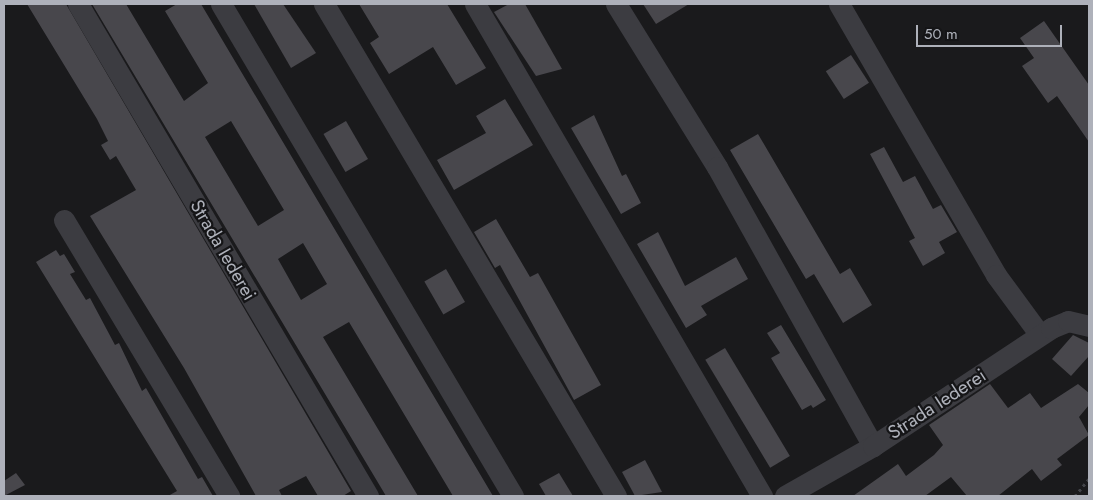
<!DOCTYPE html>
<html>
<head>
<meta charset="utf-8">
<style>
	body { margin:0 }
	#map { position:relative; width:1093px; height:500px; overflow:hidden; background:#1a1a1c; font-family:Jost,sans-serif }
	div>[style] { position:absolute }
	.building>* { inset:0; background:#48474c; transform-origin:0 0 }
	.path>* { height:3px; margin-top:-1.5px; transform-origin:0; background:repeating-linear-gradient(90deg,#424348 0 2.5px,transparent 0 6.5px) }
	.street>* { height:21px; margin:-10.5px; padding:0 10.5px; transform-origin:10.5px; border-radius:10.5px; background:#3c3c41 }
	span { translate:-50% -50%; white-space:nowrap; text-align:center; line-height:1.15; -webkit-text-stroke:4.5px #151517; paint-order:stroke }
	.street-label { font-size:19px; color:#aeb1ba }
	.frame { position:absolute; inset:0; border:5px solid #aeb1ba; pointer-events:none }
	.scale { position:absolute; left:916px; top:25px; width:146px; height:22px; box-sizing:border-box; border:2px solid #aeb1ba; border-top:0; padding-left:6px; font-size:15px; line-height:18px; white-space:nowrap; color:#aeb1ba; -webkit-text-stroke:4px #151517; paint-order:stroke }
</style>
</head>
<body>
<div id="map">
	<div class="building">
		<i style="clip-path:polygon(27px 4px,66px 4px,351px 491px,343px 496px,318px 496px,306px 476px,279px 490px,282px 496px,256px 496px,184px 368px,90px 216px,136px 190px,116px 156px,110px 160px,101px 145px,108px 141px,97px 119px)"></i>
		<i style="clip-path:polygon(evenodd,92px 4px,126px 4px,184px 101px,208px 83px,165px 11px,177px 4px,201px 4px,493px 496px,453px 496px,349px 322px,323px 337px,418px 496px,386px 496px,92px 4px,231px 121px,284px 210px,258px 226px,205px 137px,231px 121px,92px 4px,303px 243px,327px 284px,301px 300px,278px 259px,303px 243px)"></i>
		<i style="clip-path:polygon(254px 4px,283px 4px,316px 53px,291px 68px)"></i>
		<i style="clip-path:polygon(359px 4px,447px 4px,486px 68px,456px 85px,433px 47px,389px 74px,370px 43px,379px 37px)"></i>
		<i style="clip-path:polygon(509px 4px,525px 4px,562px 69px,536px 76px,494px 12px)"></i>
		<i style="clip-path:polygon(643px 4px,689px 4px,656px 24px)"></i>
		<i style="clip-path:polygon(1044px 21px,1089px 85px,1089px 142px,1057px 96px,1048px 103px,1022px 66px,1034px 58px,1020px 38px)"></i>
		<i style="left:851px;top:55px;width:33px;height:30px;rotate:57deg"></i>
		<i style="clip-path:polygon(505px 99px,533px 145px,454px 190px,437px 160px,486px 133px,476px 116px)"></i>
		<i style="clip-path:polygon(594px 115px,622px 176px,626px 174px,641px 203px,621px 214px,571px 128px)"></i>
		<i style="left:346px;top:121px;width:44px;height:26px;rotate:60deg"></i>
		<i style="clip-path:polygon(758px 134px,840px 274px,850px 268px,872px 305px,843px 323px,814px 274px,806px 279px,730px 150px)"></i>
		<i style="clip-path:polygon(884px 147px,903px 182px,915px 176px,933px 209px,941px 205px,957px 232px,939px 242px,945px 253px,923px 266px,909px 241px,915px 238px,870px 154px)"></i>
		<i style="clip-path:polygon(496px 219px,530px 277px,538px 273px,601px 385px,574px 400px,500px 265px,495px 268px,474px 232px)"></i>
		<i style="clip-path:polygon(658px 232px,685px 286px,736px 257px,748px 279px,701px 306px,707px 315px,686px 328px,637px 244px)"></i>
		<i style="clip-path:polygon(56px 250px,60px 256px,64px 254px,75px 272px,70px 274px,86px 300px,90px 298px,115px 345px,119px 343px,142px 391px,146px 388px,198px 479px,202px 477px,213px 496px,168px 496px,177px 491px,36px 262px)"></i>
		<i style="left:446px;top:269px;width:38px;height:25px;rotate:60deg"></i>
		<i style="clip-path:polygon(781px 325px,826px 400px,813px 408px,811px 405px,802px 410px,771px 358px,780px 353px,767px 333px)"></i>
		<i style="clip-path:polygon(1073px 335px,1089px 343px,1089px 356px,1071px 376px,1052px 359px)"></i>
		<i style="left:725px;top:348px;width:126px;height:23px;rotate:59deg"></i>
		<i style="clip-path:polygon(990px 384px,1008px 408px,1030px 393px,1041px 408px,1078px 384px,1089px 393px,1089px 405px,1079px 417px,1089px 435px,1057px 459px,1062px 465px,1041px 481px,1032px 469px,998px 496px,967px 496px,951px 477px,925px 496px,853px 496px,898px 464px,906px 476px,934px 455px,943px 445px,929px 425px)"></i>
		<i style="clip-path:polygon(645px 460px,662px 492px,635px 496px,622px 472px)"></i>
		<i style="clip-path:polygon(16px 473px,25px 485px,4px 496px,4px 481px)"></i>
		<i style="clip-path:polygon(559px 473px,573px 496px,546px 496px,539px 484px)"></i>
	</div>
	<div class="path">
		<i style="left:1075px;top:496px;width:22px;rotate:-51deg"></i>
	</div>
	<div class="street">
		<i style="left:78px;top:4px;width:571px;rotate:59.48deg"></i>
		<i style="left:221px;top:4px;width:572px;rotate:59.31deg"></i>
		<i style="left:324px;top:4px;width:572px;rotate:59.31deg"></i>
		<i style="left:475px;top:4px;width:570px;rotate:59.74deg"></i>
		<i style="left:616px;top:4px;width:192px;rotate:58.2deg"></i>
		<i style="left:717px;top:167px;width:320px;rotate:60.8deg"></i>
		<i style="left:839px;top:4px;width:313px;rotate:59.9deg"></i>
		<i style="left:996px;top:275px;width:74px;rotate:53.7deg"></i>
		<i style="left:64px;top:220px;width:322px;rotate:59.1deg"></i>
		<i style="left:785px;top:496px;width:101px;rotate:-29.6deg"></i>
		<i style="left:873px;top:446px;width:214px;rotate:-33.5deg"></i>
		<i style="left:1051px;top:328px;width:18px;rotate:-22deg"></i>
		<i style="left:1068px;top:321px;width:22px;rotate:13deg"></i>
	</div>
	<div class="street-label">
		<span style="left:223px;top:250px;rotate:60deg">Strada Iederei</span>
		<span style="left:937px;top:404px;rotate:-33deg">Strada Iederei</span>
	</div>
	<div class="frame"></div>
	<div class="scale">50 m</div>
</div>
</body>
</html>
